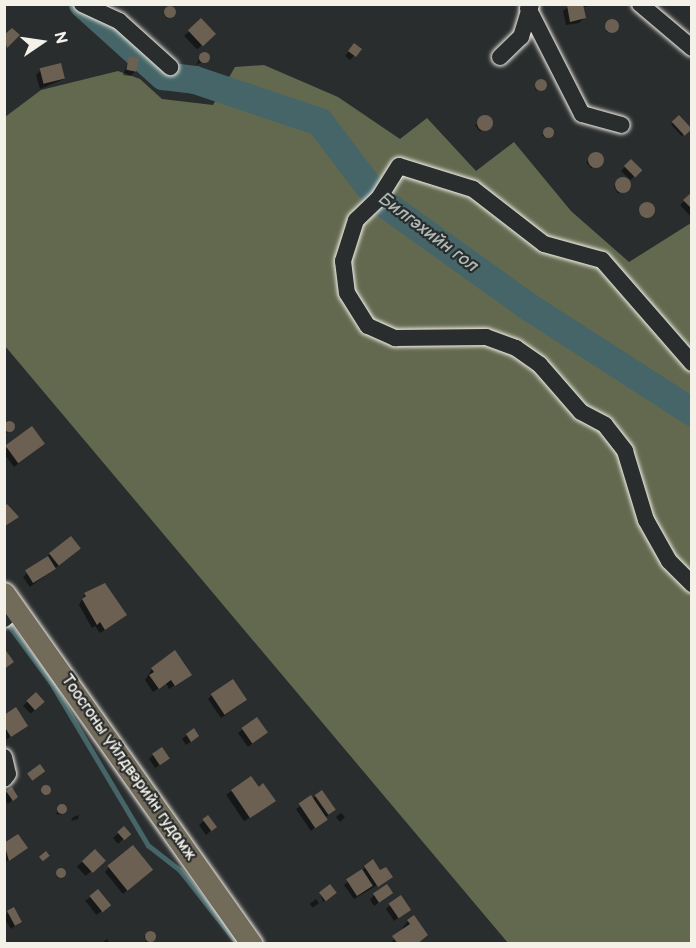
<!DOCTYPE html>
<html>
<head>
<meta charset="utf-8">
<style>
	body { margin:0 }
	#map { position:relative; width:696px; height:948px; overflow:hidden; background:#2a2d2e; font-family:"Balsamiq Sans",sans-serif }
	div>[style] { position:absolute }
	.green>* { inset:0; background:#62694f }
	.shadow>* { inset:0; background:#0007; transform-origin:0 0 }
	.stream>* { height:4.5px; margin:-2.25px; padding:0 2.25px; transform-origin:2.25px; border-radius:2.25px; background:#466568 }
	.river>* { height:28px; margin:-14px; padding:0 14px; transform-origin:14px; border-radius:14px; background:#466568 }
	.building>* { inset:0; background:#6c6053; transform-origin:0 0 }
	.round { border-radius:50% }
	.roads { filter:drop-shadow(0 0 2px #f4f1e8) drop-shadow(0 0 2px #f4f1e8) }
	.minor>* { height:16px; margin:-8px; padding:0 8px; transform-origin:8px; border-radius:8px; background:#2a2d2e }
	.major>* { height:21px; margin:-10.5px; padding:0 10.5px; transform-origin:10.5px; border-radius:10.5px; background:#726b5a }
	span { translate:-50% -50%; white-space:nowrap; text-align:center; line-height:1.15; -webkit-text-stroke:4.5px #2a2d2e; paint-order:stroke }
	.street-label { font-size:16px; color:#f4f1e8 }
	.water-label { font-size:18px; color:#aeb9b5; font-style:italic }
	.frame { position:absolute; inset:0; border:6px solid #f4f1e8; pointer-events:none }
	.north { position:absolute; left:12px; top:12px; width:60px; height:60px; -webkit-text-stroke:4px #2a2d2e; paint-order:stroke; rotate:77deg; font-size:16px; font-weight:700; line-height:24px; text-align:center; color:#f4f1e8 }
	.north::after { content:''; display:block; margin:auto; width:21px; height:27px; background:#f4f1e8; clip-path:polygon(50% 0,100% 100%,50% 72%,0 100%) }
</style>
</head>
<body>
<div id="map">
	<div class="green">
		<i style="clip-path:polygon(264px 65px,338px 97px,400px 139px,427px 118px,476px 171px,514px 142px,571px 211px,629px 262px,691px 223px,691px 943px,508px 943px,5px 346px,5px 117px,41px 90px,118px 71px,140px 79px,162px 99px,213px 105px,235px 67px)"></i>
	</div>
	<div class="shadow">
		<i style="clip-path:polygon(593px 4px,582px 8px,584px 18px,579px 23px,566px 25px,563px 11px,568px 7px)"></i>
		<i style="clip-path:polygon(172px 8px,174px 13px,166px 18px,164px 13px)"></i>
		<i style="left:201px;top:20px;width:19px;height:23px;rotate:47deg"></i>
		<i style="clip-path:polygon(609px 22px,616px 23px,613px 33px,606px 32px)"></i>
		<i style="clip-path:polygon(360px 49px,350px 60px,345px 56px,350px 50px)"></i>
		<i style="clip-path:polygon(201px 55px,206px 55px,206px 60px,196px 65px)"></i>
		<i style="clip-path:polygon(130px 58px,135px 72px,130px 76px,123px 75px)"></i>
		<i style="clip-path:polygon(41px 70px,64px 79px,40px 89px,36px 75px)"></i>
		<i style="clip-path:polygon(538px 82px,544px 82px,541px 91px,535px 90px)"></i>
		<i style="left:485px;top:117px;width:8px;height:13px;rotate:50deg"></i>
		<i style="left:679px;top:117px;width:16px;height:11px;rotate:47deg"></i>
		<i style="clip-path:polygon(546px 129px,552px 130px,548px 138px,542px 136px)"></i>
		<i style="left:596px;top:154px;width:8px;height:13px;rotate:50deg"></i>
		<i style="left:631px;top:161px;width:13px;height:14px;rotate:45deg"></i>
		<i style="left:625px;top:180px;width:8px;height:13px;rotate:60deg"></i>
		<i style="clip-path:polygon(692px 194px,692px 218px,680px 205px)"></i>
		<i style="left:647px;top:205px;width:8px;height:11px;rotate:50deg"></i>
		<i style="clip-path:polygon(6px 422px,11px 425px,7px 433px,4px 432px)"></i>
		<i style="clip-path:polygon(7px 447px,39px 448px,14px 467px,4px 454px)"></i>
		<i style="clip-path:polygon(50px 554px,74px 554px,30px 587px,23px 577px)"></i>
		<i style="clip-path:polygon(85px 594px,121px 619px,100px 633px,95px 626px,92px 628px,79px 605px)"></i>
		<i style="clip-path:polygon(152px 669px,188px 676px,169px 689px,166px 683px,153px 692px,145px 680px)"></i>
		<i style="left:35px;top:694px;width:11px;height:17px;rotate:45deg"></i>
		<i style="clip-path:polygon(212px 695px,241px 704px,221px 718px,208px 699px)"></i>
		<i style="clip-path:polygon(4px 717px,26px 726px,6px 740px)"></i>
		<i style="clip-path:polygon(243px 729px,266px 733px,248px 747px,238px 733px)"></i>
		<i style="clip-path:polygon(187px 735px,193px 740px,186px 745px,182px 739px)"></i>
		<i style="clip-path:polygon(153px 755px,163px 763px,155px 768px,149px 759px)"></i>
		<i style="left:251px;top:778px;width:32px;height:30px;rotate:56deg"></i>
		<i style="clip-path:polygon(48px 787px,49px 791px,42px 795px,41px 791px)"></i>
		<i style="clip-path:polygon(7px 792px,16px 797px,8px 804px,4px 800px)"></i>
		<i style="clip-path:polygon(316px 796px,334px 810px,311px 831px,296px 809px)"></i>
		<i style="clip-path:polygon(60px 806px,65px 808px,61px 815px,56px 814px)"></i>
		<i style="clip-path:polygon(341px 813px,345px 817px,340px 822px,336px 817px)"></i>
		<i style="clip-path:polygon(79px 815px,78px 819px,71px 821px,73px 817px)"></i>
		<i style="clip-path:polygon(204px 821px,215px 827px,206px 835px,199px 825px)"></i>
		<i style="clip-path:polygon(124px 828px,124px 838px,118px 844px,113px 838px)"></i>
		<i style="clip-path:polygon(18px 836px,21px 853px,4px 863px,4px 845px)"></i>
		<i style="left:94px;top:851px;width:13px;height:23px;rotate:48deg"></i>
		<i style="clip-path:polygon(373px 861px,380px 872px,391px 877px,354px 899px,344px 885px)"></i>
		<i style="clip-path:polygon(109px 867px,146px 874px,123px 894px,105px 872px)"></i>
		<i style="clip-path:polygon(63px 870px,64px 875px,57px 878px,56px 873px)"></i>
		<i style="left:98px;top:891px;width:18px;height:16px;rotate:52deg"></i>
		<i style="clip-path:polygon(320px 893px,333px 895px,323px 902px)"></i>
		<i style="clip-path:polygon(374px 895px,387px 897px,374px 906px,370px 900px)"></i>
		<i style="left:316px;top:899px;width:5px;height:8px;rotate:53deg"></i>
		<i style="clip-path:polygon(390px 905px,410px 910px,394px 921px,386px 909px)"></i>
		<i style="clip-path:polygon(8px 912px,20px 922px,11px 929px,4px 918px)"></i>
		<i style="clip-path:polygon(408px 921px,426px 935px,416px 944px,390px 944px)"></i>
		<i style="clip-path:polygon(152px 933px,153px 939px,146px 942px,144px 936px)"></i>
		<i style="clip-path:polygon(107px 939px,110px 944px,100px 944px)"></i>
	</div>
	<div class="stream">
		<i style="left:6px;top:621px;width:76px;rotate:53.6deg"></i>
		<i style="left:51px;top:682px;width:190px;rotate:59.2deg"></i>
		<i style="left:148px;top:845px;width:41px;rotate:38deg"></i>
		<i style="left:180px;top:870px;width:94px;rotate:51.9deg"></i>
	</div>
	<div class="river">
		<i style="left:83px;top:4px;width:108px;rotate:42deg"></i>
		<i style="left:163px;top:76px;width:32px;rotate:7deg"></i>
		<i style="left:195px;top:80px;width:132px;rotate:18.6deg"></i>
		<i style="left:320px;top:122px;width:96px;rotate:53deg"></i>
		<i style="left:378px;top:199px;width:186px;rotate:35.6deg"></i>
		<i style="left:529px;top:307px;width:194px;rotate:32.8deg"></i>
	</div>
	<div class="building">
		<i style="clip-path:polygon(583px 4px,586px 18px,570px 22px,567px 5px)"></i>
		<i class="round" style="left:164px;top:6px;width:12px;height:12px"></i>
		<i style="left:201px;top:18px;width:22px;height:18px;rotate:47deg"></i>
		<i class="round" style="left:605px;top:19px;width:14px;height:14px"></i>
		<i style="clip-path:polygon(12px 28px,20px 35px,7px 48px,4px 35px)"></i>
		<i style="left:354px;top:43px;width:10px;height:10px;rotate:37deg"></i>
		<i class="round" style="left:198.5px;top:51.5px;width:11px;height:11px"></i>
		<i style="left:129px;top:56px;width:10px;height:14px;rotate:11deg"></i>
		<i style="left:61px;top:63px;width:16px;height:22px;rotate:76deg"></i>
		<i class="round" style="left:535px;top:79px;width:12px;height:12px"></i>
		<i style="left:679px;top:115px;width:19px;height:10px;rotate:47deg"></i>
		<i class="round" style="left:477px;top:115px;width:16px;height:16px"></i>
		<i class="round" style="left:542.5px;top:126.5px;width:11px;height:11px"></i>
		<i class="round" style="left:588px;top:152px;width:16px;height:16px"></i>
		<i style="left:631px;top:159px;width:16px;height:10px;rotate:45deg"></i>
		<i class="round" style="left:615px;top:177px;width:16px;height:16px"></i>
		<i style="clip-path:polygon(692px 192px,692px 209px,683px 200px)"></i>
		<i class="round" style="left:639px;top:202px;width:16px;height:16px"></i>
		<i class="round" style="left:3.5px;top:420.5px;width:11px;height:11px"></i>
		<i style="left:32px;top:426px;width:22px;height:33px;rotate:54deg"></i>
		<i style="clip-path:polygon(7px 504px,19px 517px,5px 526px,5px 506px)"></i>
		<i style="left:71px;top:536px;width:16px;height:28px;rotate:52deg"></i>
		<i style="left:48px;top:556px;width:15px;height:27px;rotate:58deg"></i>
		<i style="clip-path:polygon(105px 583px,127px 615px,105px 630px,100px 622px,97px 625px,82px 599px,86px 596px,84px 593px)"></i>
		<i style="clip-path:polygon(4px 648px,14px 662px,4px 669px)"></i>
		<i style="clip-path:polygon(175px 650px,192px 675px,175px 686px,171px 680px,159px 689px,149px 675px,154px 672px,151px 668px)"></i>
		<i style="left:233px;top:679px;width:25px;height:27px;rotate:56deg"></i>
		<i style="left:36px;top:692px;width:13px;height:13px;rotate:48deg"></i>
		<i style="clip-path:polygon(16px 707px,28px 726px,11px 737px,4px 726px,4px 715px)"></i>
		<i style="left:257px;top:717px;width:19px;height:19px;rotate:55deg"></i>
		<i style="clip-path:polygon(194px 728px,199px 736px,191px 742px,186px 734px)"></i>
		<i style="left:162px;top:747px;width:14px;height:12px;rotate:56deg"></i>
		<i style="left:40px;top:764px;width:9px;height:16px;rotate:54deg"></i>
		<i style="clip-path:polygon(251px 776px,259px 787px,263px 783px,276px 801px,250px 818px,231px 790px)"></i>
		<i class="round" style="left:41px;top:785px;width:10px;height:10px"></i>
		<i style="clip-path:polygon(12px 787px,18px 797px,13px 801px,6px 791px)"></i>
		<i style="left:322px;top:790px;width:24px;height:9px;rotate:55deg"></i>
		<i style="left:311px;top:795px;width:30px;height:15px;rotate:56deg"></i>
		<i class="round" style="left:57px;top:804px;width:10px;height:10px"></i>
		<i style="left:208px;top:815px;width:15px;height:7px;rotate:53deg"></i>
		<i style="left:124px;top:826px;width:11px;height:9px;rotate:49deg"></i>
		<i style="clip-path:polygon(18px 834px,28px 848px,9px 861px,4px 843px)"></i>
		<i style="left:133px;top:845px;width:32px;height:33px;rotate:51deg"></i>
		<i style="left:95px;top:849px;width:16px;height:18px;rotate:47deg"></i>
		<i style="left:46px;top:851px;width:6px;height:9px;rotate:51deg"></i>
		<i style="clip-path:polygon(373px 859px,380px 870px,386px 867px,393px 877px,378px 887px,364px 866px)"></i>
		<i class="round" style="left:56px;top:868px;width:10px;height:10px"></i>
		<i style="left:362px;top:869px;width:20px;height:19px;rotate:57deg"></i>
		<i style="left:330px;top:884px;width:11px;height:14px;rotate:52deg"></i>
		<i style="left:387px;top:884px;width:11px;height:17px;rotate:56deg"></i>
		<i style="left:98px;top:889px;width:21px;height:11px;rotate:51deg"></i>
		<i style="left:401px;top:895px;width:18px;height:15px;rotate:56deg"></i>
		<i style="left:14px;top:907px;width:17px;height:8px;rotate:62deg"></i>
		<i style="clip-path:polygon(414px 915px,428px 935px,417px 944px,398px 944px,392px 936px,410px 924px,407px 920px)"></i>
		<i class="round" style="left:144.5px;top:930.5px;width:11px;height:11px"></i>
	</div>
	<div class="roads">
		<div class="minor">
			<i style="left:82px;top:4px;width:41px;rotate:24.7deg"></i>
			<i style="left:119px;top:21px;width:69px;rotate:42deg"></i>
			<i style="left:640px;top:4px;width:68px;rotate:40.2deg"></i>
			<i style="left:528px;top:8px;width:119px;rotate:63deg"></i>
			<i style="left:582px;top:114px;width:41px;rotate:15.4deg"></i>
			<i style="left:500px;top:57px;width:29px;rotate:-44deg"></i>
			<i style="left:521px;top:37px;width:34px;rotate:-73deg"></i>
			<i style="left:692px;top:363px;width:137px;rotate:-131.1deg"></i>
			<i style="left:602px;top:260px;width:60px;rotate:-164.6deg"></i>
			<i style="left:544px;top:244px;width:90px;rotate:-142.2deg"></i>
			<i style="left:473px;top:189px;width:77px;rotate:-162.7deg"></i>
			<i style="left:399px;top:166px;width:39px;rotate:122deg"></i>
			<i style="left:378px;top:199px;width:30px;rotate:136deg"></i>
			<i style="left:356px;top:220px;width:43px;rotate:107.6deg"></i>
			<i style="left:343px;top:261px;width:32px;rotate:83deg"></i>
			<i style="left:347px;top:293px;width:39px;rotate:58deg"></i>
			<i style="left:368px;top:326px;width:30px;rotate:24deg"></i>
			<i style="left:395px;top:338px;width:91px;rotate:-0.6deg"></i>
			<i style="left:486px;top:337px;width:32px;rotate:20deg"></i>
			<i style="left:516px;top:348px;width:29px;rotate:35deg"></i>
			<i style="left:540px;top:365px;width:62px;rotate:48.9deg"></i>
			<i style="left:581px;top:412px;width:27px;rotate:28deg"></i>
			<i style="left:605px;top:425px;width:33px;rotate:52deg"></i>
			<i style="left:625px;top:451px;width:72px;rotate:73.1deg"></i>
			<i style="left:646px;top:520px;width:47px;rotate:60.7deg"></i>
			<i style="left:669px;top:561px;width:33px;rotate:45deg"></i>
			<i style="left:4px;top:619px;width:16px;rotate:-40deg"></i>
			<i style="left:4px;top:757px;width:17px;rotate:77deg"></i>
			<i style="left:8px;top:774px;width:6px;rotate:129deg"></i>
		</div>
		<div class="major">
			<i style="left:4px;top:593px;width:430px;rotate:54.8deg"></i>
		</div>
	</div>
	<div class="street-label">
		<span style="left:128px;top:768px;rotate:55deg">Тоосгоны үйлдвэрийн гудамж</span>
	</div>
	<div class="water-label">
		<span style="left:428px;top:233px;rotate:37deg">Билгэхийн гол</span>
	</div>
	<div class="frame"></div>
	<div class="north">N</div>
</div>
</body>
</html>
